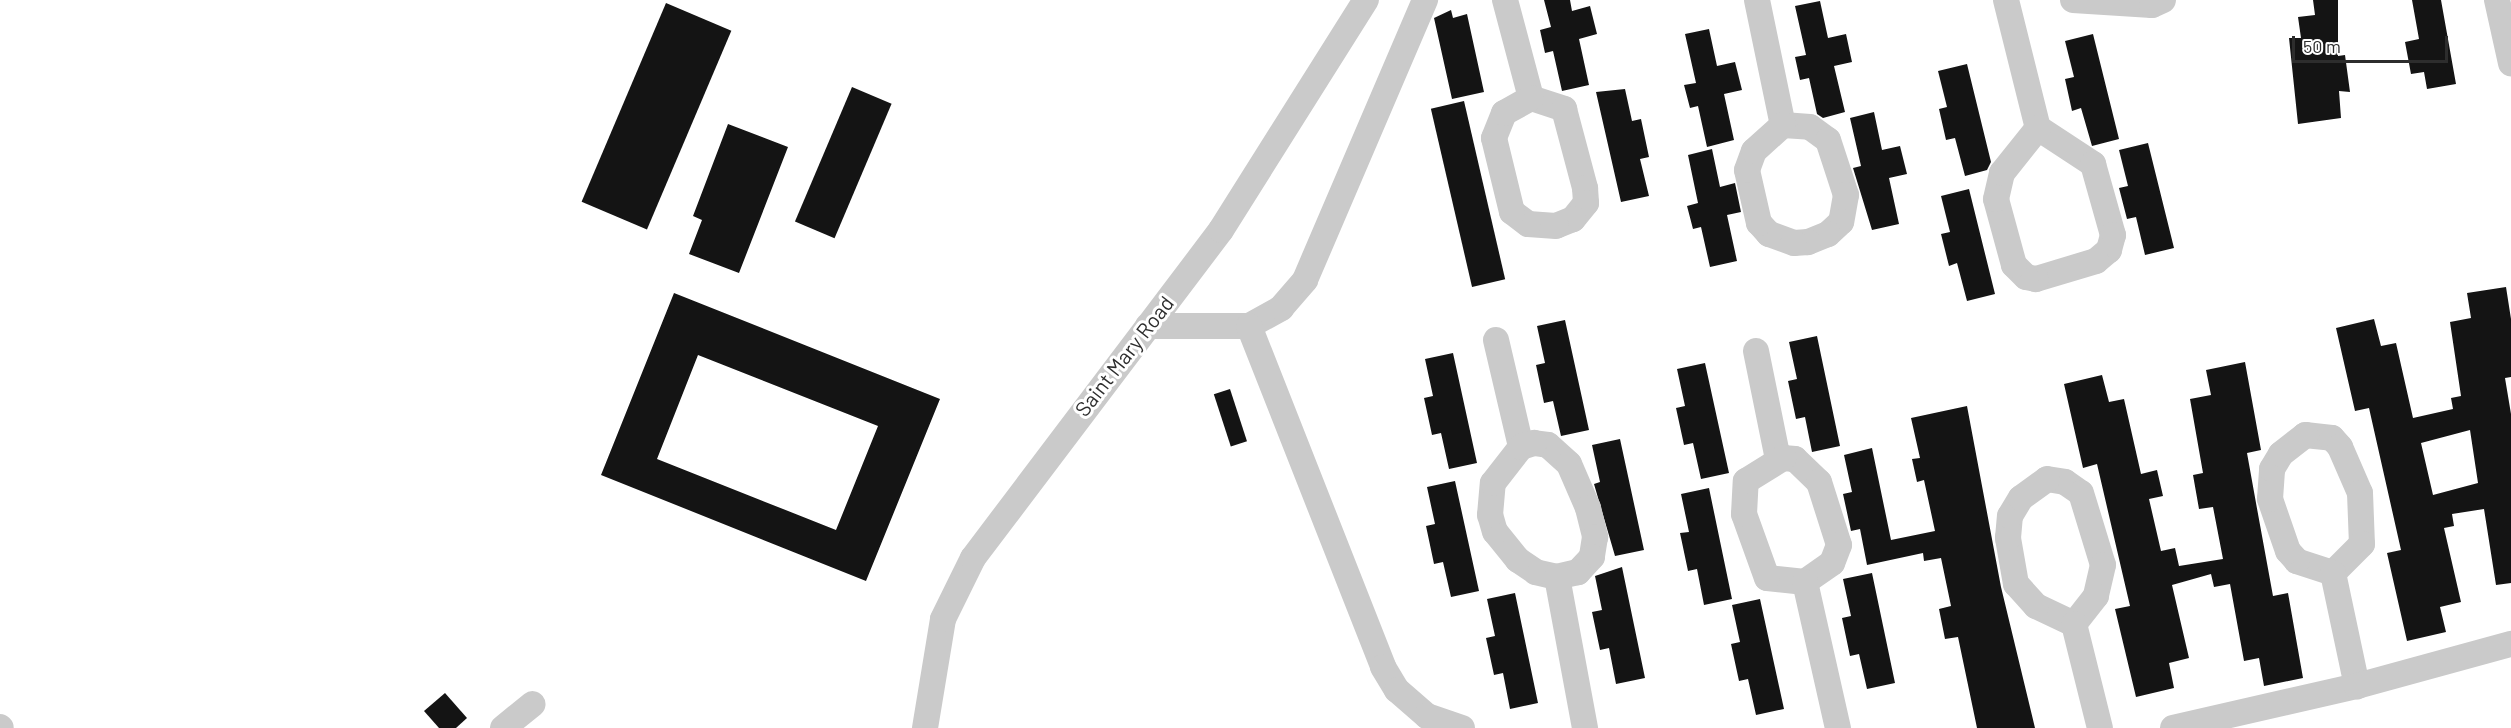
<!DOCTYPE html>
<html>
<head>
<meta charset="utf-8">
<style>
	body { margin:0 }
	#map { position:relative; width:2511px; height:728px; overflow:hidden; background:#fff; font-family:Barlow,sans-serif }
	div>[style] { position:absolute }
	.building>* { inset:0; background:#141414; transform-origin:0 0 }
	.minor>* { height:26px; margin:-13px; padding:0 13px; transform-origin:13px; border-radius:13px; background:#cacaca }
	span { translate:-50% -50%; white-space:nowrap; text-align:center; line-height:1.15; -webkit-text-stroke:6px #fff; paint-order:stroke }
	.street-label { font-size:21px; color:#2d2d2d }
	.scale { position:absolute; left:2292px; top:36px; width:156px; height:27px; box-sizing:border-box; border:3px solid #2d2d2d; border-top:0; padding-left:8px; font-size:18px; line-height:21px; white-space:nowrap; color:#2d2d2d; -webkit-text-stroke:4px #fff; paint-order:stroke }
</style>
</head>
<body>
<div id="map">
	<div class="building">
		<i style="clip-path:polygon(1544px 0,1570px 0,1572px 11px,1590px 6px,1597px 34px,1579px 39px,1589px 85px,1562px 91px,1553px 51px,1545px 53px,1540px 30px,1551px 27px)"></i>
		<i style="clip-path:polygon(2313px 0,2338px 0,2338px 56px,2345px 55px,2350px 92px,2339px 91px,2341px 118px,2298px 124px,2289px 38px,2301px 38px,2298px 17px,2315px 15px)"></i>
		<i style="clip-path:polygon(2412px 0,2441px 0,2456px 84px,2427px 89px,2424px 72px,2411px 74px,2405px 42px,2419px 39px)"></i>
		<i style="clip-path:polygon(1820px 1px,1828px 38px,1846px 34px,1852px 62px,1834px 66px,1845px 112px,1823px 118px,1817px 114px,1809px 78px,1800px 80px,1795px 57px,1806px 55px,1795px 6px)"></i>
		<i style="left:666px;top:3px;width:71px;height:216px;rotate:23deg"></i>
		<i style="clip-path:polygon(1451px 10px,1453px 18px,1467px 14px,1484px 92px,1452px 99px,1434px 18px)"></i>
		<i style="clip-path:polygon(1709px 29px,1717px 66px,1735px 62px,1742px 90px,1724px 94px,1734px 140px,1707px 147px,1698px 106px,1690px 108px,1684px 85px,1696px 83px,1685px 34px)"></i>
		<i style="clip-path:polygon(2093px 34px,2119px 139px,2092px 146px,2081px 108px,2072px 111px,2065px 79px,2074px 77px,2065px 41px)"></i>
		<i style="clip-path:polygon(1967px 64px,1991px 162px,1987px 170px,1965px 176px,1955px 138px,1946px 140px,1939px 109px,1947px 107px,1938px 71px)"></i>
		<i style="left:852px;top:87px;width:43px;height:146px;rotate:23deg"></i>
		<i style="clip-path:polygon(1625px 89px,1632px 121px,1641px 119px,1649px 157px,1640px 159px,1649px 196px,1621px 202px,1596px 92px)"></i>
		<i style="left:1464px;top:101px;width:183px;height:34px;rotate:77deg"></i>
		<i style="clip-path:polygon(1874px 112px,1882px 150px,1900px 146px,1907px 174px,1889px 178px,1899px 224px,1872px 230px,1853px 168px,1861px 166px,1850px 118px)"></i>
		<i style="clip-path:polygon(728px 124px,788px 147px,739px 273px,689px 254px,702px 220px,693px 216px)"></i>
		<i style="clip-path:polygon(2148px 143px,2174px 248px,2145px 255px,2136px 217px,2127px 219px,2119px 188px,2128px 186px,2119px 150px)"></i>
		<i style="clip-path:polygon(1712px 149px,1720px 187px,1735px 183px,1741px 212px,1727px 215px,1737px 261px,1710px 267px,1701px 227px,1693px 229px,1687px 206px,1698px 203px,1688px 155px)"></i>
		<i style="clip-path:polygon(1969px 189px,1995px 294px,1967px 301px,1957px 263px,1949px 266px,1941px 234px,1950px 232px,1941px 196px)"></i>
		<i style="clip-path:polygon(evenodd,2506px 287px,2511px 319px,2511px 377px,2505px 378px,2511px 414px,2511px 583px,2496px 585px,2484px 509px,2452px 514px,2454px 526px,2444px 528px,2461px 602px,2440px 607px,2446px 632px,2407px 641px,2387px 553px,2401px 550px,2369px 408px,2355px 411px,2336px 328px,2374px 319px,2381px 346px,2396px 343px,2413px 418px,2453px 409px,2451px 398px,2461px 396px,2450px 322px,2471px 318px,2467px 293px,2506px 287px,2470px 430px,2478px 483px,2433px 495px,2421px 443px,2470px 430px)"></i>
		<i style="clip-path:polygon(evenodd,674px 293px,940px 399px,866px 581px,601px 475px,674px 293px,698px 355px,878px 426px,836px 530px,657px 459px,698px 355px)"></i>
		<i style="clip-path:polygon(1565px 320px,1589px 430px,1561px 436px,1553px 401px,1544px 403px,1536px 365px,1545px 363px,1537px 326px)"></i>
		<i style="clip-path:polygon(1817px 336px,1840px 446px,1812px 452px,1805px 417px,1796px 419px,1788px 381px,1797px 379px,1789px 342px)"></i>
		<i style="clip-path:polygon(1453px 353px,1477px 463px,1449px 469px,1441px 433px,1432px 435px,1424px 398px,1433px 396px,1425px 359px)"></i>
		<i style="clip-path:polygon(2245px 362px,2261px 450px,2247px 453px,2256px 503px,2273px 596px,2288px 593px,2303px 678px,2264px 686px,2259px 658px,2244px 661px,2230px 584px,2214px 587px,2211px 574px,2172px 585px,2189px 658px,2169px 663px,2174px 688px,2136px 697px,2115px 609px,2130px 606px,2097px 464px,2083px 468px,2064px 384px,2102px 375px,2109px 402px,2124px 399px,2141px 474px,2157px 470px,2163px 496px,2149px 499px,2161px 551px,2175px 548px,2179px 566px,2223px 559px,2213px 507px,2199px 509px,2193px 475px,2203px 473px,2190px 399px,2211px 395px,2206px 370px)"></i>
		<i style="clip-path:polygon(1705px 363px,1729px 473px,1701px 479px,1693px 443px,1684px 445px,1676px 408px,1685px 406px,1677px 369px)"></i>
		<i style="left:1230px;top:389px;width:55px;height:17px;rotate:72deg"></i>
		<i style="clip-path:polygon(1967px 406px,2001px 587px,2035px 728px,1977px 728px,1958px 637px,1945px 639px,1939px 609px,1951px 606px,1941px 558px,1924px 561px,1923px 553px,1867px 565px,1860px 529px,1851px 531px,1843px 494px,1852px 492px,1844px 455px,1872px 448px,1891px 540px,1935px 531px,1924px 480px,1917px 482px,1912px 459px,1920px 458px,1911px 418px)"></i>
		<i style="clip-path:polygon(1620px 439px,1644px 550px,1615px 556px,1594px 484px,1600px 482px,1592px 445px)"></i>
		<i style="clip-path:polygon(1455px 481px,1479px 591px,1451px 597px,1443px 562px,1434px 564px,1426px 526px,1435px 524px,1427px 487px)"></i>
		<i style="clip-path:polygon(1709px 488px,1732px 599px,1704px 605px,1697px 569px,1688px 571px,1680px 533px,1689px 532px,1681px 494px)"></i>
		<i style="clip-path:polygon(1622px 567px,1645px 678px,1616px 684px,1609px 648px,1600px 650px,1592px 612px,1602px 610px,1595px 576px)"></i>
		<i style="clip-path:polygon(1872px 573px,1895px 683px,1867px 689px,1859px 654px,1850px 656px,1842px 618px,1851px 616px,1843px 579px)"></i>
		<i style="clip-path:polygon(1515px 593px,1538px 703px,1510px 709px,1503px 673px,1494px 675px,1486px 638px,1495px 636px,1487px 599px)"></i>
		<i style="clip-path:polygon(1760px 599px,1784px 709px,1756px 715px,1748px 679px,1739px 681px,1731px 644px,1740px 642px,1732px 605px)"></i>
		<i style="clip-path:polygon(445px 693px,467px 718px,456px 728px,439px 728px,424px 711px)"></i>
	</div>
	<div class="minor">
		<i style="left:1505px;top:0;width:101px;rotate:75.1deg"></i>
		<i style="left:1757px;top:0;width:128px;rotate:78.3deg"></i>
		<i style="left:2006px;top:0;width:132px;rotate:76deg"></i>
		<i style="left:2073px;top:0;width:79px;rotate:3.6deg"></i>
		<i style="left:2152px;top:5px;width:12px;rotate:-24deg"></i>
		<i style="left:2497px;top:0;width:65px;rotate:77.5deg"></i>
		<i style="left:1531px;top:98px;width:35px;rotate:18deg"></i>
		<i style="left:1564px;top:109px;width:82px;rotate:75.1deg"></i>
		<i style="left:1585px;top:188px;width:15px;rotate:86deg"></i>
		<i style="left:1586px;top:203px;width:21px;rotate:129deg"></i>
		<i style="left:1573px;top:219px;width:18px;rotate:158deg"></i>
		<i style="left:1556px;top:226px;width:28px;rotate:-176deg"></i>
		<i style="left:1528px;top:224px;width:20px;rotate:-143deg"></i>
		<i style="left:1512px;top:212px;width:76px;rotate:-103.7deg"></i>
		<i style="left:1494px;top:138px;width:27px;rotate:-68deg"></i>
		<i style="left:1504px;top:113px;width:31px;rotate:-29deg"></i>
		<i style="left:1783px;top:125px;width:27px;rotate:4deg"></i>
		<i style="left:1810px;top:127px;width:22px;rotate:36deg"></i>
		<i style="left:1828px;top:140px;width:58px;rotate:71.9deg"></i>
		<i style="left:1846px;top:195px;width:27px;rotate:100deg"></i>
		<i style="left:1841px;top:222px;width:18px;rotate:137deg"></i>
		<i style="left:1828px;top:234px;width:22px;rotate:158deg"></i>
		<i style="left:1808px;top:242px;width:14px;rotate:176deg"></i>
		<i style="left:1794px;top:243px;width:27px;rotate:-160deg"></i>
		<i style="left:1769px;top:234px;width:15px;rotate:-132deg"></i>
		<i style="left:1759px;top:223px;width:54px;rotate:-102.8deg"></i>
		<i style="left:1747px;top:170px;width:20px;rotate:-70deg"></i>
		<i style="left:1754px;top:151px;width:39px;rotate:-42deg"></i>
		<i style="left:2038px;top:128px;width:66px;rotate:33.2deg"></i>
		<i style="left:2093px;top:164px;width:74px;rotate:74.3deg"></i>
		<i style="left:2113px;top:235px;width:16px;rotate:105deg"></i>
		<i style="left:2109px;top:250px;width:17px;rotate:140deg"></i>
		<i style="left:2096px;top:261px;width:63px;rotate:163.3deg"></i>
		<i style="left:2036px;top:279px;width:10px;rotate:-169deg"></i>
		<i style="left:2026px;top:277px;width:17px;rotate:-135deg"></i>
		<i style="left:2014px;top:265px;width:68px;rotate:-105.3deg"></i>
		<i style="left:1996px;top:199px;width:27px;rotate:-77deg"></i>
		<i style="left:2002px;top:173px;width:58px;rotate:-51.3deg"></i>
		<i style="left:1148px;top:326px;width:101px"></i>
		<i style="left:1249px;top:326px;width:37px;rotate:-29deg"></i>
		<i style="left:1281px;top:308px;width:37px;rotate:-49deg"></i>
		<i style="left:1305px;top:280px;width:305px;rotate:-66.8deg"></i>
		<i style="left:1249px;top:326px;width:366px;rotate:68.5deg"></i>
		<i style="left:1383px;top:667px;width:27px;rotate:59deg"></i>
		<i style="left:1397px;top:690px;width:40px;rotate:41deg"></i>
		<i style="left:1427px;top:716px;width:37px;rotate:19deg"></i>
		<i style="left:1496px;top:340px;width:110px;rotate:76.8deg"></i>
		<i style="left:1756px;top:351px;width:110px;rotate:78.5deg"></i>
		<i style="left:2305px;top:435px;width:27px;rotate:6deg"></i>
		<i style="left:2332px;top:438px;width:12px;rotate:48deg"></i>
		<i style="left:2340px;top:447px;width:50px;rotate:66.5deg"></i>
		<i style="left:2360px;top:493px;width:51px;rotate:87.8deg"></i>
		<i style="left:2362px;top:544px;width:41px;rotate:135deg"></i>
		<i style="left:2333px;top:573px;width:38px;rotate:-162deg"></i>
		<i style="left:2297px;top:561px;width:13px;rotate:-132deg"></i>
		<i style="left:2288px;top:551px;width:55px;rotate:-109.1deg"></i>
		<i style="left:2270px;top:499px;width:30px;rotate:-86deg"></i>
		<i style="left:2272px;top:469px;width:17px;rotate:-59deg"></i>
		<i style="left:2281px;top:454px;width:31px;rotate:-38deg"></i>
		<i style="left:1534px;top:443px;width:14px;rotate:8deg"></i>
		<i style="left:1548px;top:445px;width:28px;rotate:42deg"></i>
		<i style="left:1569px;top:464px;width:48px;rotate:66.6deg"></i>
		<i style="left:1588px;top:508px;width:30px;rotate:76deg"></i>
		<i style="left:1595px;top:537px;width:20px;rotate:99deg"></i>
		<i style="left:1592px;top:557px;width:21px;rotate:133deg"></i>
		<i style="left:1578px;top:572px;width:22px;rotate:167deg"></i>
		<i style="left:1557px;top:577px;width:22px;rotate:-167deg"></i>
		<i style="left:1536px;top:572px;width:22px;rotate:-146deg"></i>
		<i style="left:1518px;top:560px;width:36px;rotate:-129deg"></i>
		<i style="left:1495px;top:532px;width:18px;rotate:-106deg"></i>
		<i style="left:1490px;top:515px;width:32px;rotate:-85deg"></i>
		<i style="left:1493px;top:483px;width:46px;rotate:-52.1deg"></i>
		<i style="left:1521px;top:447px;width:14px;rotate:-17deg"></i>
		<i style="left:1783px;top:458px;width:12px;rotate:5deg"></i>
		<i style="left:1795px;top:459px;width:33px;rotate:44deg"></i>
		<i style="left:1819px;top:482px;width:66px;rotate:72.4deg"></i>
		<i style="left:1839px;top:545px;width:19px;rotate:111deg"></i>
		<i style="left:1832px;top:563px;width:33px;rotate:145deg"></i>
		<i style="left:1805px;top:582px;width:38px;rotate:-174deg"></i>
		<i style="left:1767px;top:578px;width:68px;rotate:-109.8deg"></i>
		<i style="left:1744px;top:514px;width:33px;rotate:-87deg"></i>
		<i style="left:1746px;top:481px;width:44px;rotate:-31.9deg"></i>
		<i style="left:2047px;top:479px;width:18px;rotate:9deg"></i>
		<i style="left:2065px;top:482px;width:19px;rotate:35deg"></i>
		<i style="left:2081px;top:493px;width:75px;rotate:73deg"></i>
		<i style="left:2103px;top:565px;width:32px;rotate:103deg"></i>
		<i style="left:2096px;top:596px;width:36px;rotate:128deg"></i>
		<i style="left:2074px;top:624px;width:42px;rotate:-154.7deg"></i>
		<i style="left:2036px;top:606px;width:30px;rotate:-132deg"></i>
		<i style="left:2016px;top:584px;width:47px;rotate:-99.9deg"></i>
		<i style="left:2008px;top:538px;width:22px;rotate:-85deg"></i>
		<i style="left:2010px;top:516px;width:21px;rotate:-59deg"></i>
		<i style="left:2021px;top:498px;width:32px;rotate:-36deg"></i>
		<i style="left:2333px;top:573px;width:116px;rotate:78deg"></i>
		<i style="left:1557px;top:577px;width:154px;rotate:79.5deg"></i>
		<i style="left:1805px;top:582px;width:150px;rotate:77.3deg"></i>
		<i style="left:2074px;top:624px;width:107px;rotate:76deg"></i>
		<i style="left:0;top:727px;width:1px;rotate:45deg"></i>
		<i style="left:503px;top:728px;width:38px;rotate:-39deg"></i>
		<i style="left:925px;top:728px;width:110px;rotate:-80.6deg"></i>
		<i style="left:943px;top:619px;width:68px;rotate:-63.8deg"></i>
		<i style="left:973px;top:558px;width:411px;rotate:-52.9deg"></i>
		<i style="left:1221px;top:230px;width:272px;rotate:-57.8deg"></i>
		<i style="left:2173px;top:728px;width:189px;rotate:-12.9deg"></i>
		<i style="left:2357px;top:686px;width:160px;rotate:-15.3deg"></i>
	</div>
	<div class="street-label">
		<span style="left:1124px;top:356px;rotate:-52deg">Saint Mary Road</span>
	</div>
	<div class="scale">50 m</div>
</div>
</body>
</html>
